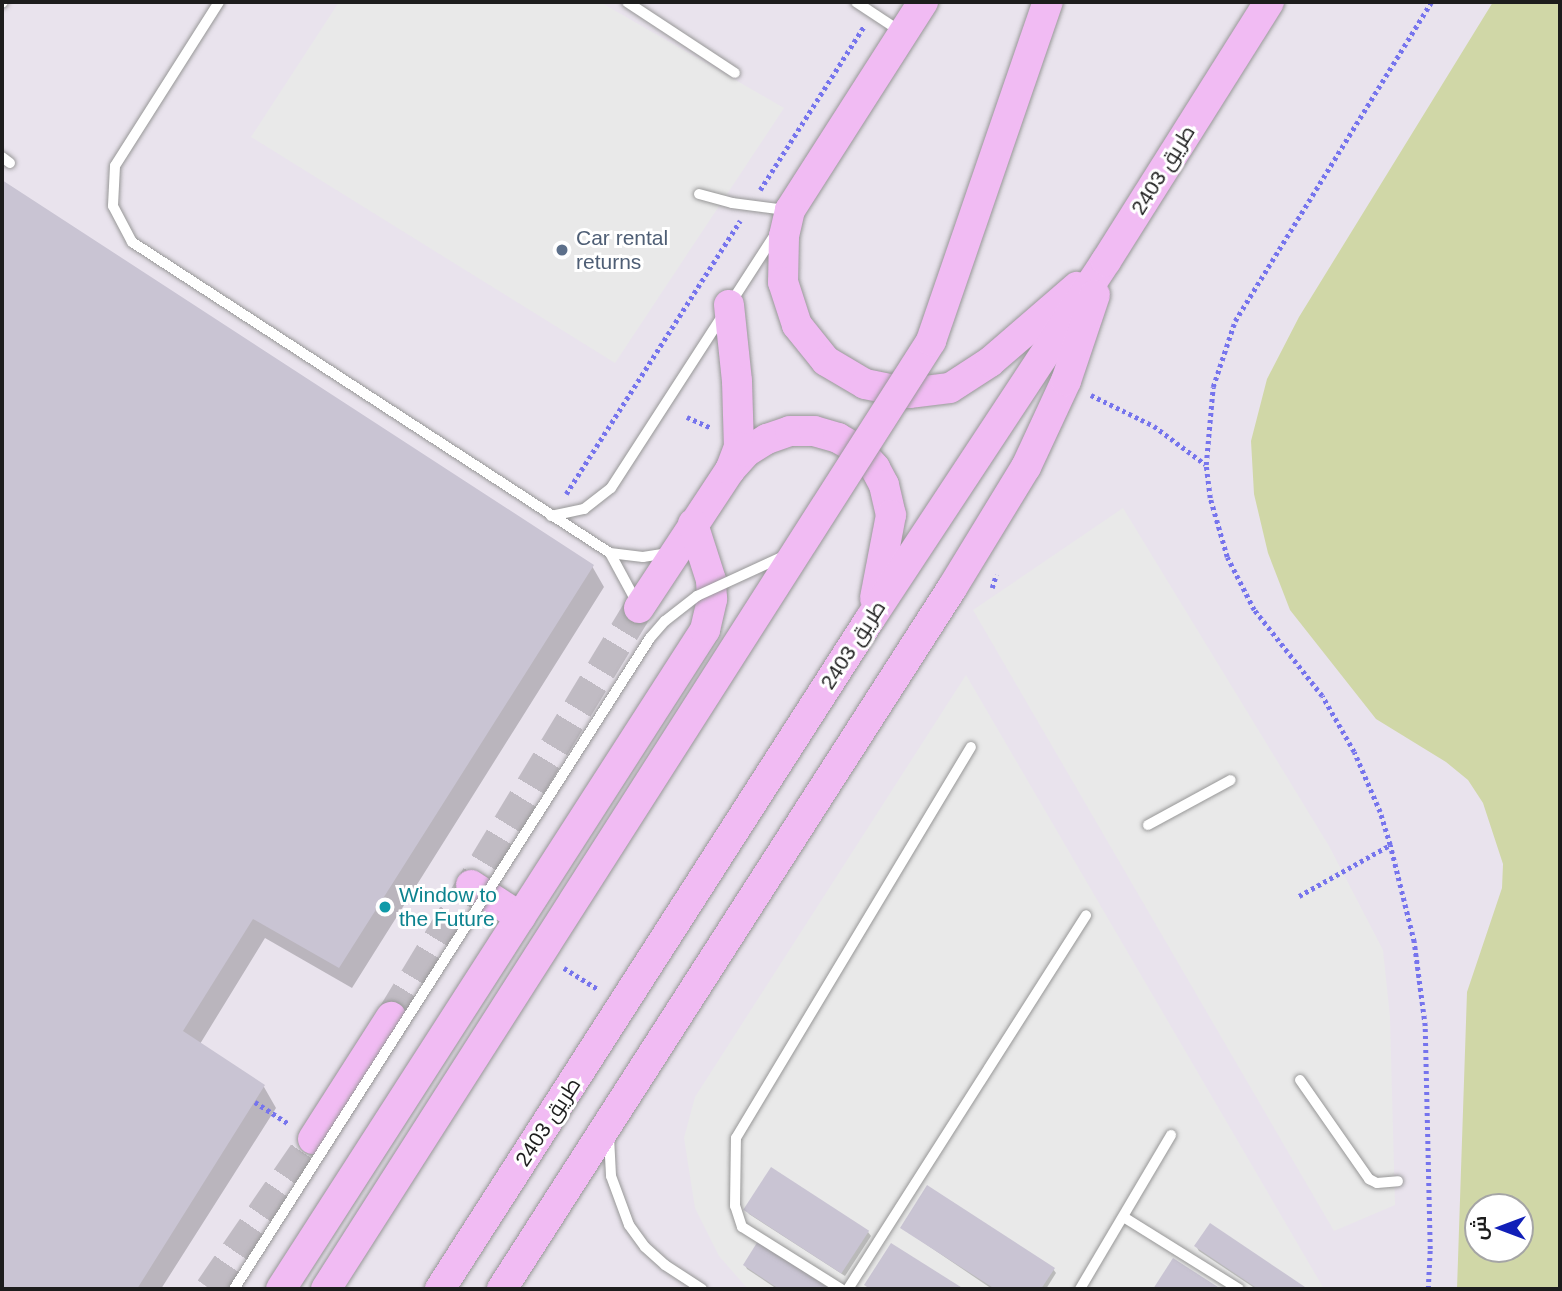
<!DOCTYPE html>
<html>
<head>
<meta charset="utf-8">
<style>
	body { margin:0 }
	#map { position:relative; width:1562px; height:1291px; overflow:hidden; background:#e9e3ed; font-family:Arial,Cairo,sans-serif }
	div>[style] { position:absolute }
	.parking>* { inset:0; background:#e9e9e9 }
	.water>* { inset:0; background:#d0d7a7 }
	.shadow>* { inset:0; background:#0003 }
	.building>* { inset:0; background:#c9c4d3; transform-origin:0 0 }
	.secondary-tunnel>* { height:30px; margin-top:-15px; transform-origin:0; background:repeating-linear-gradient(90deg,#c0bbc3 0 30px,transparent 0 45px) }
	.path>* { height:4.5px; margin-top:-2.25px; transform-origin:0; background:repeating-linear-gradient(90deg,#7674ed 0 3.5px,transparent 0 7px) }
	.roads { filter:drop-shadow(0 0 2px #979797) drop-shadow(0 0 2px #979797) }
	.service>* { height:10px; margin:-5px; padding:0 5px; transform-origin:5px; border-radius:5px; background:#fff }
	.secondary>* { height:30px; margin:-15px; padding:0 15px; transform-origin:15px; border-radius:15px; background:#f1bbf3 }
	.bridges { filter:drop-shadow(0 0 2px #979797) drop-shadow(0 0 2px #979797) }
	.service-bridge>* { height:10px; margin:-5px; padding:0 5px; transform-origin:5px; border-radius:5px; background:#fff }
	.secondary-bridge>* { height:30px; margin:-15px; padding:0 15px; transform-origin:15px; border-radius:15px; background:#f1bbf3 }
	.dots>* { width:19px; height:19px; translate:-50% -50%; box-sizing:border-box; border:4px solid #fff; border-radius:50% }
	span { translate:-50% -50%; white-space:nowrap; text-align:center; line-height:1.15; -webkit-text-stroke:6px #fff; paint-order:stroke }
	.street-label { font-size:21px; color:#1d1d1d }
	.service-label { font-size:21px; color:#4e5e75 }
	.left { translate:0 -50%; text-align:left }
	.culture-label { font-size:21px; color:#0d838f }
	.frame { position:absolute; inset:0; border:4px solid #1d1d1d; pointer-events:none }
	.north { position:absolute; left:1464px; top:1193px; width:70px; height:70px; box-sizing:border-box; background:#fff; border:2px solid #a5a5a5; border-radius:50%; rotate:270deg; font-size:19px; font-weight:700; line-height:28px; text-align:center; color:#1d1d1d }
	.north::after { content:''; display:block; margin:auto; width:24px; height:32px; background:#111fb8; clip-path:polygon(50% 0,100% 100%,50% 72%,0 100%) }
</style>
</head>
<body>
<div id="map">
	<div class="parking">
		<i style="clip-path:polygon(339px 2px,600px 2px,784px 108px,615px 363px,251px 137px)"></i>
		<i style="clip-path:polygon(1123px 508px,1329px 846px,1383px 950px,1390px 1017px,1395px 1205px,1334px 1231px,973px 610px)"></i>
		<i style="clip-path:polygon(966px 675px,1324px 1289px,748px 1289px,719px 1256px,695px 1208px,684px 1138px,695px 1097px)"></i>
	</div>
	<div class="water">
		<i style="clip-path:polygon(evenodd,1493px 2px,1560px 2px,1560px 1289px,1457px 1289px,1467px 992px,1502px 888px,1503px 864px,1483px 803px,1468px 780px,1446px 762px,1376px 719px,1290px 610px,1268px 553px,1254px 494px,1251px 441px,1267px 379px,1299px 317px,1493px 2px,1478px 1207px,1520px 1207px,1520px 1249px,1478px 1249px,1478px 1207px)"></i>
	</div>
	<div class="shadow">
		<i style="clip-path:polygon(2px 183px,592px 566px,604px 587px,352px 988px,265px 938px,200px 1044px,264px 1087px,276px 1108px,161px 1289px,2px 1289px)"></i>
		<i style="clip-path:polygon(771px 1170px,868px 1232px,871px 1236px,845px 1276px,749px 1214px,746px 1210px)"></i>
		<i style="clip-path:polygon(1210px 1225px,1305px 1289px,1256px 1289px,1199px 1251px,1196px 1246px)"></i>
		<i style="clip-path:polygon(902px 1228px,1053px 1269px,1056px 1273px,1046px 1289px,992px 1289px)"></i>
		<i style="clip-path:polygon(759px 1244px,827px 1289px,777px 1289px,747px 1269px,745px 1265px)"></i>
	</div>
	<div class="building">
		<i style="clip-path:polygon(2px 180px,594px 565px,339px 968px,253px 919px,183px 1031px,265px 1085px,137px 1289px,2px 1289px)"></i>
		<i style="left:771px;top:1167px;width:117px;height:51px;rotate:33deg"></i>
		<i style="clip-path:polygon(927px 1185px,1055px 1268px,1041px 1289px,995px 1289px,900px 1228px)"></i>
		<i style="clip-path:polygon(1210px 1223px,1308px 1289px,1258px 1289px,1194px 1246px)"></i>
		<i style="clip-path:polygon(758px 1241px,830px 1289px,779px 1289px,743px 1265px)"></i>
		<i style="clip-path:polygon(891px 1243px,964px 1289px,870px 1289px,864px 1285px)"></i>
		<i style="clip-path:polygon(1173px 1258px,1221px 1289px,1153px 1289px)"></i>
	</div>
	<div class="secondary-tunnel">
		<i style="left:391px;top:1017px;width:478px;rotate:-58.8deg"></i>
		<i style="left:210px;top:1289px;width:182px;rotate:-55.5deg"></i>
	</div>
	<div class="path">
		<i style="left:760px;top:190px;width:194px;rotate:-57.6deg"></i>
		<i style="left:1091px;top:395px;width:70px;rotate:26.2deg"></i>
		<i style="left:1154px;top:426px;width:64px;rotate:36.7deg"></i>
		<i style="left:687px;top:417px;width:27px;rotate:24deg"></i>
		<i style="left:566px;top:494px;width:324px;rotate:-57.5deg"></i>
		<i style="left:992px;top:588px;width:14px;rotate:-73deg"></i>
		<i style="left:1299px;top:896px;width:104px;rotate:-29.3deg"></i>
		<i style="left:564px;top:968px;width:40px;rotate:32deg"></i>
		<i style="left:255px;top:1102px;width:40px;rotate:32.9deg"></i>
		<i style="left:1428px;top:1289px;width:40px;rotate:-87.1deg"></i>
		<i style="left:1430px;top:1249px;width:223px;rotate:-91.3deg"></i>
		<i style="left:1425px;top:1026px;width:85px;rotate:-97.5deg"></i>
		<i style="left:1414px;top:942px;width:100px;rotate:-103.9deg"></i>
		<i style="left:1390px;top:845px;width:34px;rotate:-107deg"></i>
		<i style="left:1380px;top:812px;width:65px;rotate:-113.4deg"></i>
		<i style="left:1354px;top:752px;width:64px;rotate:-119.7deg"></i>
		<i style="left:1322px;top:696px;width:110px;rotate:-128.3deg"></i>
		<i style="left:1254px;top:610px;width:59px;rotate:-117deg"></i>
		<i style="left:1227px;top:557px;width:61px;rotate:-106.1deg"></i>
		<i style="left:1210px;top:498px;width:33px;rotate:-97deg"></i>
		<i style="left:1206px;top:465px;width:78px;rotate:-84.9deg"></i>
		<i style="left:1213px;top:387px;width:70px;rotate:-71.6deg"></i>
		<i style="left:1235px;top:321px;width:374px;rotate:-58.4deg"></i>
	</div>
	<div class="roads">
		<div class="service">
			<i style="left:219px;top:2px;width:194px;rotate:122.4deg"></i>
			<i style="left:115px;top:166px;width:40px;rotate:92.9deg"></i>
			<i style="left:113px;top:206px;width:41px;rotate:62.2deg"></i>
			<i style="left:132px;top:242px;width:570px;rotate:33.05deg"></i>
			<i style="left:610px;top:553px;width:33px;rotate:7deg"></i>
			<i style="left:643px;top:557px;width:26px;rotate:-9deg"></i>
			<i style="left:627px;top:2px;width:129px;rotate:33.3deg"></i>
			<i style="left:856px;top:2px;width:56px;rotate:33.4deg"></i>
			<i style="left:2px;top:3px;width:1px;rotate:-45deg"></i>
			<i style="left:2px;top:157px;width:10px;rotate:37deg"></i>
			<i style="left:699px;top:194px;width:34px;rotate:15deg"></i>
			<i style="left:732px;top:203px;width:54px;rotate:7.4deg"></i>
			<i style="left:551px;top:516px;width:34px;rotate:-12deg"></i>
			<i style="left:584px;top:509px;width:34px;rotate:-38deg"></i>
			<i style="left:611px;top:488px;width:304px;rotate:-57.1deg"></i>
			<i style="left:610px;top:553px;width:57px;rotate:61.6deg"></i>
			<i style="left:1148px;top:825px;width:94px;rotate:-28.5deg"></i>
			<i style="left:1300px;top:1080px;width:121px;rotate:55.1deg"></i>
			<i style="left:1369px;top:1179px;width:9px;rotate:27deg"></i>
			<i style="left:1377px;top:1183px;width:21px;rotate:-5deg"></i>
			<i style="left:609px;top:1137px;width:39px;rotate:87deg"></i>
			<i style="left:611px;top:1176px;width:52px;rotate:69.8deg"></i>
			<i style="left:629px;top:1225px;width:27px;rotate:54deg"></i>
			<i style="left:645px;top:1247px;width:27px;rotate:42deg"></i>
			<i style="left:665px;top:1265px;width:44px;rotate:33deg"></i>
			<i style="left:1125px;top:1218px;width:134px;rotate:31.9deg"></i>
			<i style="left:841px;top:1289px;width:117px;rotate:-147.9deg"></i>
			<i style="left:742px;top:1227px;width:22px;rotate:-108deg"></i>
			<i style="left:735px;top:1206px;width:68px;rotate:-89.2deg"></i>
			<i style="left:736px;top:1138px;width:456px;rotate:-59deg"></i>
			<i style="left:848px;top:1289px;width:443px;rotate:-57.5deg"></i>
			<i style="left:1080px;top:1289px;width:179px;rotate:-59.4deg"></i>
		</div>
		<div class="secondary">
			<i style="left:923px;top:2px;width:247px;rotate:122.6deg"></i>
			<i style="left:790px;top:210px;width:27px;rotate:103deg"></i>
			<i style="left:784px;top:236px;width:46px;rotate:91.2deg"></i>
			<i style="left:783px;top:282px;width:45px;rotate:72deg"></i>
			<i style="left:797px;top:325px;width:46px;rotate:51.1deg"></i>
			<i style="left:826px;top:361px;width:45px;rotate:30.5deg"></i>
			<i style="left:865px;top:384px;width:45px;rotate:11.6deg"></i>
			<i style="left:909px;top:393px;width:41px;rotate:-7deg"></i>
			<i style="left:950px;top:388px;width:48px;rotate:-33deg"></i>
			<i style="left:990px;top:362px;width:115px;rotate:-40.8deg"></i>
			<i style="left:729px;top:305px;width:76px;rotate:84deg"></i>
			<i style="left:737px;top:381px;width:66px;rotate:88.3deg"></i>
			<i style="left:739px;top:447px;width:25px;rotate:111deg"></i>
			<i style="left:639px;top:608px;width:165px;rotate:-56.6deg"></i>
			<i style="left:730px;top:470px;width:24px;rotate:-48deg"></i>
			<i style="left:746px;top:452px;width:25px;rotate:-32deg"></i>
			<i style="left:767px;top:439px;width:24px;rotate:-19deg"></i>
			<i style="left:790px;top:431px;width:24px"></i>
			<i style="left:814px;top:431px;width:25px;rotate:16deg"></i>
			<i style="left:838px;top:438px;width:24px;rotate:30deg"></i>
			<i style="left:859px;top:450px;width:24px;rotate:48deg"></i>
			<i style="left:875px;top:468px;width:19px;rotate:62deg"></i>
			<i style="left:884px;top:485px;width:31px;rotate:77deg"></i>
			<i style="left:891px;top:515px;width:85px;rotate:100.9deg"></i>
			<i style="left:471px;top:885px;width:59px;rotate:33.1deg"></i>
			<i style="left:313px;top:1139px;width:145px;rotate:-57.4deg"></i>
			<i style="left:281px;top:1289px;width:784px;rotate:-57.24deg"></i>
			<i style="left:705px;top:630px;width:32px;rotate:-77deg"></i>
			<i style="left:712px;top:599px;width:19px;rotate:-93deg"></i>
			<i style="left:711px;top:580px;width:59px;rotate:-107.8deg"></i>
			<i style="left:440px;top:1289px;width:796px;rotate:-57.31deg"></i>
			<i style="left:870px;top:619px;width:429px;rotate:-56.6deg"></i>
			<i style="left:1106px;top:261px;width:306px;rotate:-57.8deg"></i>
			<i style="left:502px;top:1289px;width:833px;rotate:-57.3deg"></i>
			<i style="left:952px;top:588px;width:142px;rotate:-58.6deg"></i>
			<i style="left:1026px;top:467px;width:95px;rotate:-65.1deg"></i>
			<i style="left:1066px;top:381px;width:91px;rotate:-71.4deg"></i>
		</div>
	</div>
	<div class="bridges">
		<div class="service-bridge">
			<i style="left:234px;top:1289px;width:773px;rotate:-57.42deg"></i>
			<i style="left:650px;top:638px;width:23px;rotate:-49deg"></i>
			<i style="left:665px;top:621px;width:41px;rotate:-38deg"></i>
			<i style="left:697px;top:596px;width:98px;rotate:-24.7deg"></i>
		</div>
		<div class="secondary-bridge">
			<i style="left:326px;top:1289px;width:1125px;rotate:-57.45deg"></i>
			<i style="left:931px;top:341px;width:359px;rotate:-71deg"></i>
		</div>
	</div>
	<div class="dots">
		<i style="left:562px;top:250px;background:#5c6f8a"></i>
		<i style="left:385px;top:907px;background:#0f9aa8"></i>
	</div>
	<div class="street-label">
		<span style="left:1163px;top:170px;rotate:-58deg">طريق 2403</span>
		<span style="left:853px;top:645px;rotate:-57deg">طريق 2403</span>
		<span style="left:548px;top:1122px;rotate:-57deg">طريق 2403</span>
	</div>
	<div class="service-label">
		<span class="left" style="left:576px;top:250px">Car rental<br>returns</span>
	</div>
	<div class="culture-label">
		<span class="left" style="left:399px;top:907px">Window to<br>the Future</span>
	</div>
	<div class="frame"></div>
	<div class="north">ش</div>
</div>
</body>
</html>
